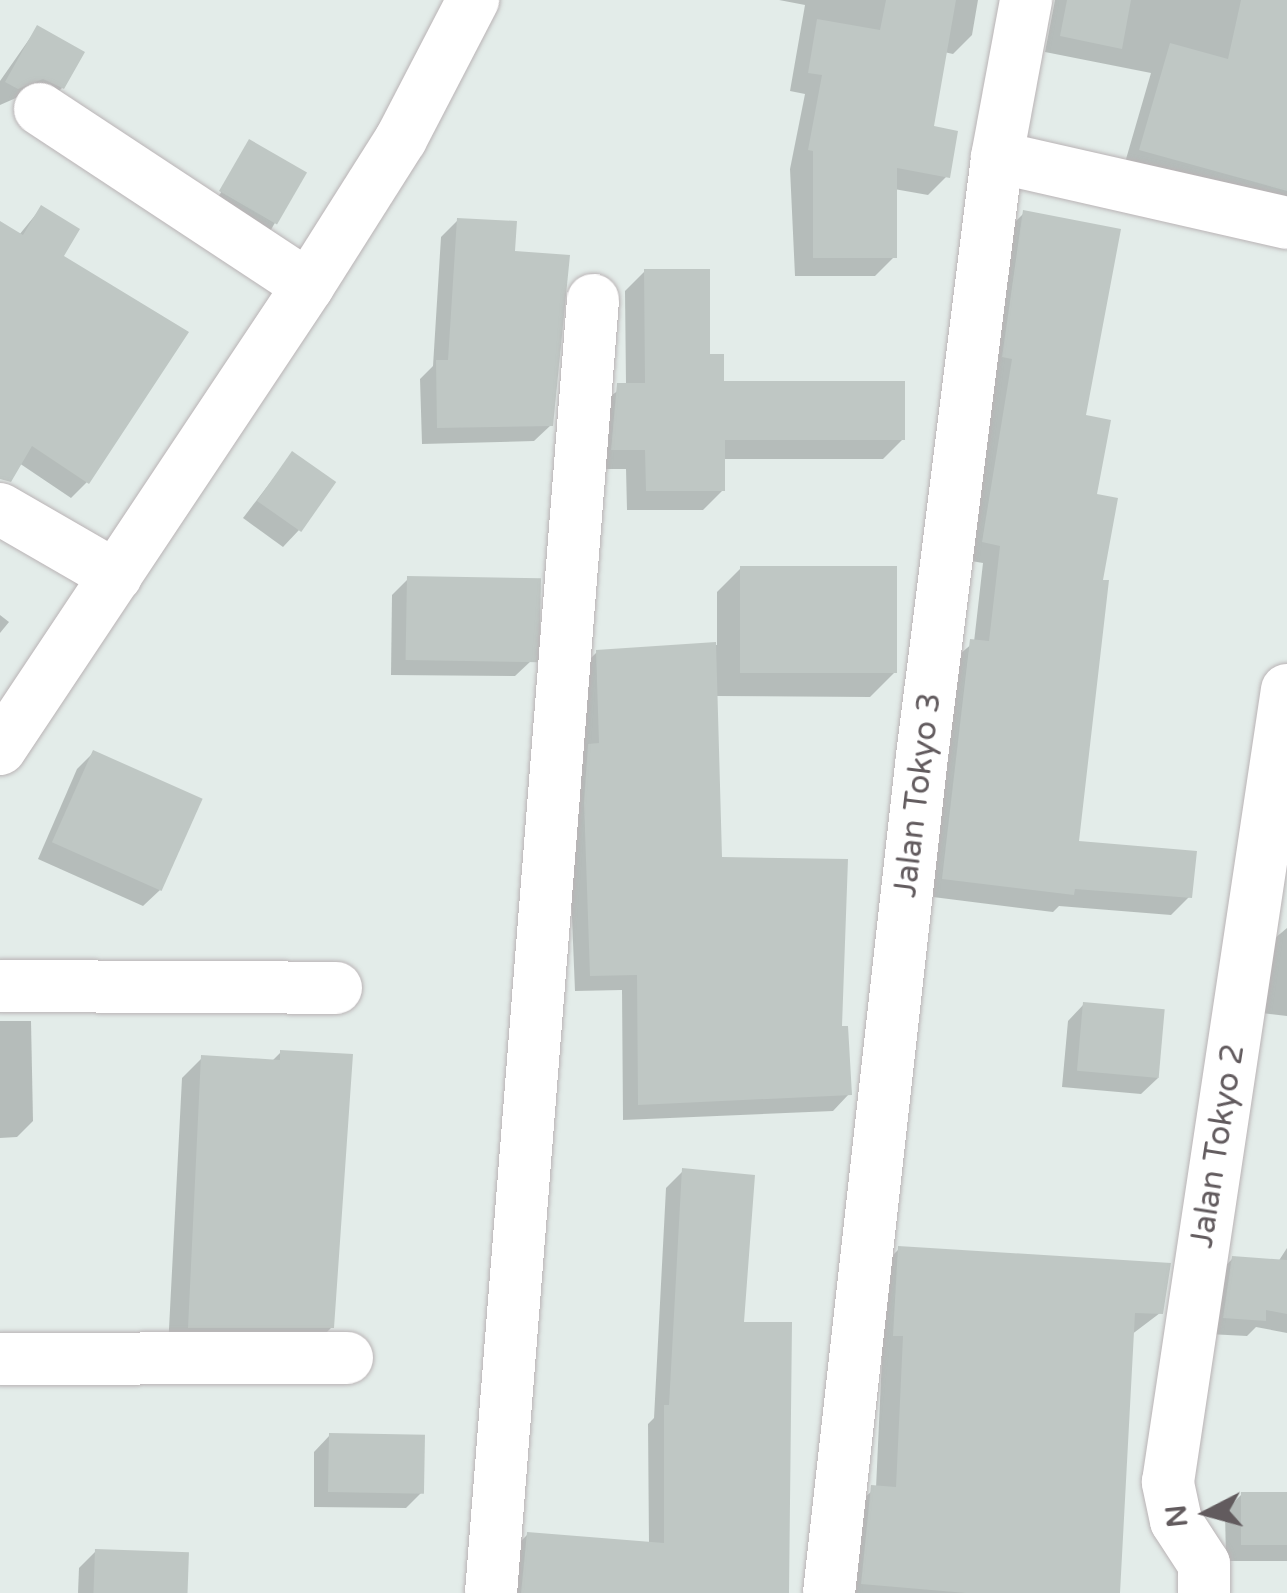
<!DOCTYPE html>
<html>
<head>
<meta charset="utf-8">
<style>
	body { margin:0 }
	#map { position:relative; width:1287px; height:1593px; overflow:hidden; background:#e3ece9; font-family:"Varela Round",sans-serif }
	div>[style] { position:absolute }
	.shadow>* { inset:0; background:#0003; transform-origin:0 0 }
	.building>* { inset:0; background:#bfc7c4; transform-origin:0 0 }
	.roads { filter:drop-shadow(0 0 2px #b9b3b5) drop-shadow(0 0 2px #b9b3b5) }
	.street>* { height:52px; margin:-26px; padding:0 26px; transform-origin:26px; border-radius:26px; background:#fff }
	span { translate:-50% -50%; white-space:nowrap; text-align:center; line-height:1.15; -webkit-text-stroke:8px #fff; paint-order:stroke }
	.street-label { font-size:32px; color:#625b5e }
	.north { position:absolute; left:1157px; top:1463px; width:100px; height:100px; -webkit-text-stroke:8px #fff; paint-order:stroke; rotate:264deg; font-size:28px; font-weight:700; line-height:40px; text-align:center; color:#625b5e }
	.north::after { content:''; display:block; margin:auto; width:35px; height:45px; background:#625b5e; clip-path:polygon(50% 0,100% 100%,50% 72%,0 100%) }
</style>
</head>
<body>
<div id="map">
	<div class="shadow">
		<i style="clip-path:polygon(779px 0,978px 0,972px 35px,953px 54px,944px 52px,932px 128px,947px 176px,928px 195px,894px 189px,894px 257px,875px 276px,795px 276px,790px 169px,805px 94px,790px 91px,805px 5px)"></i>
		<i style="clip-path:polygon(1055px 0,1287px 0,1287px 211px,1124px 166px,1151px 73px,1045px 52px)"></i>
		<i style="clip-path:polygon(37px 28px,62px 88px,46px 104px,25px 94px,0 105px,0 81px)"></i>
		<i style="left:250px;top:142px;width:62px;height:81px;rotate:30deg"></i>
		<i style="clip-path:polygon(41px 208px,60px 256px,87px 482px,71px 498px,19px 463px,0 478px,0 224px,19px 235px)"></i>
		<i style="clip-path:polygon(1024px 213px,1083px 417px,1094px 496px,1077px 843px,1189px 897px,1171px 915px,1059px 906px,1053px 912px,925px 896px,953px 660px,974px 642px,983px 563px,965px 560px,1006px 231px)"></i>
		<i style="clip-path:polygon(458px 220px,512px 253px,551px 425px,534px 441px,422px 444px,420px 379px,433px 366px,441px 237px)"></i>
		<i style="clip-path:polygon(645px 271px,722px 384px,903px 439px,883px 459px,722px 459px,723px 490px,703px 510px,627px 510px,626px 469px,592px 469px,598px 405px,626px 385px,625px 291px)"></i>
		<i style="clip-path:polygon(292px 454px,299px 530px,283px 547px,243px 518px)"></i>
		<i style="clip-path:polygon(741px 568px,894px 673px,870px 697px,715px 696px,720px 860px,840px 1029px,849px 1094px,833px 1111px,623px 1120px,622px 990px,575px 991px,568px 820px,580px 669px,597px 652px,717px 645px,717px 592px)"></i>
		<i style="clip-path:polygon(408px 579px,532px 660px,515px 676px,391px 675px,392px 595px)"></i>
		<i style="clip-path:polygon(0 615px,9px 622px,0 633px)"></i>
		<i style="clip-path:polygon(93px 753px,160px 890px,143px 906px,38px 859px,77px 769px)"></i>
		<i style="clip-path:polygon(1287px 928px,1287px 1016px,1261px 1013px,1268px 944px)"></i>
		<i style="clip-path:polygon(1084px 1004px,1158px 1078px,1141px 1094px,1062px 1087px,1068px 1021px)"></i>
		<i style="clip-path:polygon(0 1021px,31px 1021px,33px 1121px,17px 1137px,0 1138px)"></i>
		<i style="clip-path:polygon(281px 1052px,332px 1327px,312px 1347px,168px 1348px,182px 1078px,202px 1058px,271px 1062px)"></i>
		<i style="clip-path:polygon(683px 1171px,741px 1324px,786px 1593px,507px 1593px,511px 1551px,528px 1534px,649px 1545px,648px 1424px,654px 1418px,666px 1188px)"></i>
		<i style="clip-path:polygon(1287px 1248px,1287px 1333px,1256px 1327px,1247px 1336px,1208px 1334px,1217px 1275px,1233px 1258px,1278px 1262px)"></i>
		<i style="clip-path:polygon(899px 1249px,1160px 1313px,1131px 1335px,1118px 1593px,1124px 1593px,841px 1593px,850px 1509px,876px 1488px,882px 1357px,872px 1357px,877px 1271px)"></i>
		<i style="clip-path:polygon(330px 1435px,422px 1492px,406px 1508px,314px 1507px,314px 1452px)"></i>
		<i style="clip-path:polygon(1287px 1493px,1287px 1561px,1226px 1561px,1225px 1511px,1242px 1494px)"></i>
		<i style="clip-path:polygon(96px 1551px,185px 1593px,78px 1593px,79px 1568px)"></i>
	</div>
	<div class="building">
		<i style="clip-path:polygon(886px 0,956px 0,934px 126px,958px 131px,950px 178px,897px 168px,897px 258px,813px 258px,813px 151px,808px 150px,822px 75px,808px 73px,817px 19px,880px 30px)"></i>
		<i style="clip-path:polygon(1067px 0,1131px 0,1122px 49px,1060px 36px)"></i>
		<i style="clip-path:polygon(1241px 0,1287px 0,1287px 191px,1139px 150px,1170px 43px,1228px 59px)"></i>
		<i style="clip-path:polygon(37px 25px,85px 52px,64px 89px,43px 79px,18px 89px,5px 82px)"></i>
		<i style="left:249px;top:139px;width:67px;height:60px;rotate:30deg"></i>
		<i style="clip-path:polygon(41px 205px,80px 229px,64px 256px,189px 332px,89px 484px,32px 446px,11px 482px,0 479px,0 221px,23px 235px)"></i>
		<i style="clip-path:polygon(1023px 210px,1121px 229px,1086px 415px,1111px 420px,1097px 494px,1118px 498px,1103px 580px,1109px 580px,1079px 841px,1197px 851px,1192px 898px,1075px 889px,1074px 895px,942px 879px,970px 639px,989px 641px,1000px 546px,982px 542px,1012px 359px,1002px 357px)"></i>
		<i style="clip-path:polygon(457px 218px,517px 221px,515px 251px,570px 255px,553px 426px,437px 428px,436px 360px,448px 360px)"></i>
		<i style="clip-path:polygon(644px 269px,710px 269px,710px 354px,724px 354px,724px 381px,905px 381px,905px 440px,725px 440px,725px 491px,646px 491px,645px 450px,611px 450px,617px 383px,645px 383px)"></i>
		<i style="left:292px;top:451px;width:54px;height:61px;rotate:35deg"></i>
		<i style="left:740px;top:566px;width:157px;height:107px"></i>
		<i style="left:407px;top:576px;width:134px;height:84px;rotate:1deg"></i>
		<i style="clip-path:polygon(716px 642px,722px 857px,848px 859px,842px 1026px,848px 1026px,852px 1095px,638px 1105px,637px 975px,590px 976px,584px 802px,588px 744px,599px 743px,596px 650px)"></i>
		<i style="left:93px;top:750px;width:120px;height:101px;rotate:24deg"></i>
		<i style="left:1083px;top:1002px;width:82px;height:69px;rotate:5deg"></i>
		<i style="clip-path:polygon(280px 1050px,353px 1054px,334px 1328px,188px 1328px,201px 1055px,280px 1060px)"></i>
		<i style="clip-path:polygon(682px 1168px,755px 1175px,744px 1322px,792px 1322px,789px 1593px,521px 1593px,527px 1532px,664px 1543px,664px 1405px,669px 1405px)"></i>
		<i style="clip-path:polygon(898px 1246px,1171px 1263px,1163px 1314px,1135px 1313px,1120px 1593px,966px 1593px,861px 1584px,871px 1485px,896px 1487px,903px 1336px,893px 1336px)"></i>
		<i style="clip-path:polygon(1232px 1256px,1287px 1260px,1287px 1314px,1266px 1310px,1266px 1321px,1223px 1318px)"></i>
		<i style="left:329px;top:1433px;width:96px;height:59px;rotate:1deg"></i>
		<i style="left:1241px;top:1492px;width:46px;height:53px"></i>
		<i style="left:95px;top:1549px;width:94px;height:44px;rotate:2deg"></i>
	</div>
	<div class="roads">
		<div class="street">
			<i style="left:40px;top:109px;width:321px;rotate:33.4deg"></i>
			<i style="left:997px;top:157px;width:297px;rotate:12.8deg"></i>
			<i style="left:0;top:509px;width:134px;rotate:30deg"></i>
			<i style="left:0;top:749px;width:556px;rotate:-56.37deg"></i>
			<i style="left:308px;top:286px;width:174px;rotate:-57.7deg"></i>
			<i style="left:401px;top:139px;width:157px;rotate:-62.6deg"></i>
			<i style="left:0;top:986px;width:336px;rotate:0.3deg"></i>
			<i style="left:0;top:1359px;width:347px;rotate:-0.2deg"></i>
			<i style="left:491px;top:1593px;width:1297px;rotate:-85.49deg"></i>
			<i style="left:829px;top:1593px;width:842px;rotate:-83.66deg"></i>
			<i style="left:922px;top:756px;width:604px;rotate:-82.86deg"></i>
			<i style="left:997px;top:157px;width:160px;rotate:-79.5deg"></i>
			<i style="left:1204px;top:1593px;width:29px;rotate:-90deg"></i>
			<i style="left:1204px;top:1564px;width:51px;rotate:-123.1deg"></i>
			<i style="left:1176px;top:1521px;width:40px;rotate:-102deg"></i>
			<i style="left:1168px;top:1482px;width:801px;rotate:-81.46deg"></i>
		</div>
	</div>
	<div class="street-label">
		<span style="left:918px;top:795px;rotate:-83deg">Jalan Tokyo 3</span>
		<span style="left:1218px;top:1146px;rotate:-81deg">Jalan Tokyo 2</span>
	</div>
	<div class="north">N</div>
</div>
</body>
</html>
